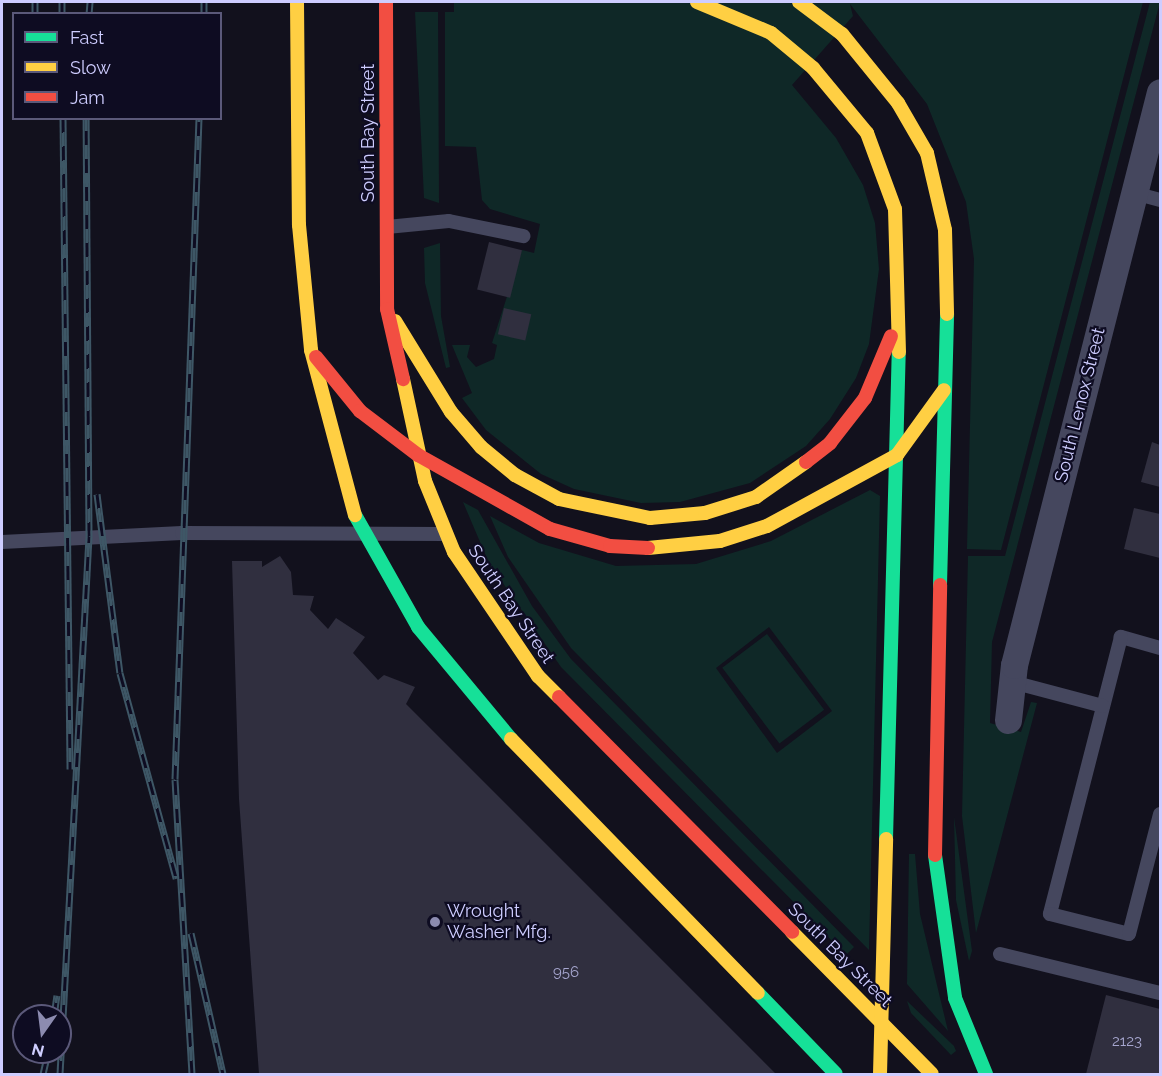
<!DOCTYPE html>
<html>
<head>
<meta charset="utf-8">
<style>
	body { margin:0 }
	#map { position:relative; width:1162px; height:1076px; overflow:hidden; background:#12111d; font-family:Raleway,sans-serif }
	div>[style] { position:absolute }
	.green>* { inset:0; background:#0f2827; transform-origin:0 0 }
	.building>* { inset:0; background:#302f3f; transform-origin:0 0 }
	.lane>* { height:14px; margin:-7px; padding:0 7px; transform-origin:7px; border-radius:7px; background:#45475e }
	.street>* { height:27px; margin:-13.5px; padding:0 13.5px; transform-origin:13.5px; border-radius:13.5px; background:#45475e }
	.fast>* { height:14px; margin:-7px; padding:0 7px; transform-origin:7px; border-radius:7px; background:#16e098 }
	.slow>* { height:14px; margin:-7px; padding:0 7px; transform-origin:7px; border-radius:7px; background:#ffcf43 }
	.jam>* { height:14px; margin:-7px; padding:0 7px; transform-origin:7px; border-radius:7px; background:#f24e42 }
	.rail>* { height:7px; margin-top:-3.5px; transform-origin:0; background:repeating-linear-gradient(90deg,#0e0c22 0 14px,#3e5766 0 28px); box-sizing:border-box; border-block:2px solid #3e5766 }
	.dots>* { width:16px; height:16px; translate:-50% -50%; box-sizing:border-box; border:3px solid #0e0c22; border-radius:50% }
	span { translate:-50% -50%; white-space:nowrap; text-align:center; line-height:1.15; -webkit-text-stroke:4.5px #0e0c22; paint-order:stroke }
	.number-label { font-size:15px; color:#a6a6cf }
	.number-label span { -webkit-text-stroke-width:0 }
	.street-label { font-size:18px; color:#cecdff }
	.poi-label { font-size:18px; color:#cecdff }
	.left { translate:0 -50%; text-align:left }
	.frame { position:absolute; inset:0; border:3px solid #cecdff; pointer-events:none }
	.legend { position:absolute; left:12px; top:12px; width:210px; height:108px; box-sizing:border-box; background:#0e0c22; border:2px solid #5b597a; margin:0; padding:8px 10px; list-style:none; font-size:18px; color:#cecdff }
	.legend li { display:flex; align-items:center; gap:12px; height:30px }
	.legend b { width:30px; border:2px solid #5b597a }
	.north { position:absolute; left:12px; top:1004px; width:60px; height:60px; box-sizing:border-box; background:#0e0c22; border:2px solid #5b597a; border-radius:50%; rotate:194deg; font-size:16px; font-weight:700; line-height:24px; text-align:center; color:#cecdff }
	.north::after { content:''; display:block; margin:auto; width:21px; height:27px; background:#8c8bb0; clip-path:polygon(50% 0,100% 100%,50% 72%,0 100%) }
</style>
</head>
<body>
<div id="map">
	<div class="green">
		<i style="clip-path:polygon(454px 2px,1143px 2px,1001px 550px,967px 549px,974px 259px,966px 202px,927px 104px,850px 4px,853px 16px,792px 85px,836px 138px,863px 185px,875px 223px,879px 269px,869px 344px,856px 378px,830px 419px,806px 446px,750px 483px,680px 502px,641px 503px,574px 489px,541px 474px,486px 430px,462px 398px,472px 393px,452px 345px,470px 345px,467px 357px,476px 367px,494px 359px,497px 345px,492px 343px,522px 250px,534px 253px,540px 224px,490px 209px,482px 200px,476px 147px,445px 146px,445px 12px,454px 12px)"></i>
		<i style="clip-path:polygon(1150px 2px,1160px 2px,992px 642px,990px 723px,1021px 732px,1031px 702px,1037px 703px,976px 933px,962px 816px,968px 556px,1005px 556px)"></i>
		<i style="clip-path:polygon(415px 12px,438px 12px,439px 203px,424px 198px)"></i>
		<i style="clip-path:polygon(440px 243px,441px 316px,450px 367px,446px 368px,425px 283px,424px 248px)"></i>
		<i style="clip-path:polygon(evenodd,870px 490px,880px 496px,869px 950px,571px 648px,508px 557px,490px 516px,539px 543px,616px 566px,696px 564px,771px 541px,870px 490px,769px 627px,832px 711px,777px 753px,716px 668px,769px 627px)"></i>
		<i style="clip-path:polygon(463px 502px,478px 510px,532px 606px,571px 659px,854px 947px,846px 955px,561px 667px,489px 563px)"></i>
		<i style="left:767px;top:634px;width:95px;height:56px;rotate:53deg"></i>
		<i style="clip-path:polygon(954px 817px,972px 951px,969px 961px,956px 900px)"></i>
		<i style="clip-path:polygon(909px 854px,915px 854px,920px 914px,948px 1031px,907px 984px)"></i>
		<i style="clip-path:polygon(907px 1001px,954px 1046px,956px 1051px,951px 1055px,911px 1013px)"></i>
	</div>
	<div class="building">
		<i style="left:489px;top:242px;width:34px;height:49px;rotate:14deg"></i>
		<i style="left:504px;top:308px;width:28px;height:27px;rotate:13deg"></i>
		<i style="clip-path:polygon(1152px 442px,1160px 445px,1160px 487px,1141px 482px)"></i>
		<i style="clip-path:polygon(1134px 508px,1160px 514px,1160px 558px,1124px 549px)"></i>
		<i style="clip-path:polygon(280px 556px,291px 572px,293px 595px,314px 596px,310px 610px,328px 629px,336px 618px,365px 637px,353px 653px,378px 680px,384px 675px,415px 687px,406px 704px,776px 1074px,259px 1074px,239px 799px,232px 561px,262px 561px,262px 567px)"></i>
		<i style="clip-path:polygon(1106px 995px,1160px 1009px,1160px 1074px,1086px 1074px)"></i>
	</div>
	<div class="lane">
		<i style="left:1134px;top:193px;width:27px;rotate:15deg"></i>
		<i style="left:387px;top:227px;width:62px;rotate:-5.5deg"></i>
		<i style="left:449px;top:221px;width:76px;rotate:11.5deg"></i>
		<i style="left:2px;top:542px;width:180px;rotate:-2.9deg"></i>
		<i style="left:182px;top:533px;width:264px;rotate:0.2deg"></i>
		<i style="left:1160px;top:648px;width:41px;rotate:-164.2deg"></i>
		<i style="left:1121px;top:637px;width:286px;rotate:104.4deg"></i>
		<i style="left:1050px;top:914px;width:81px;rotate:14.2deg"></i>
		<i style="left:1129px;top:934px;width:124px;rotate:-75.5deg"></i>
		<i style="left:1012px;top:682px;width:94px;rotate:14.8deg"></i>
		<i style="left:1000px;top:954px;width:165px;rotate:13.7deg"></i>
	</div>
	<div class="street">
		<i style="left:1008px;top:720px;width:55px;rotate:-83.8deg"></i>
		<i style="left:1014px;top:665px;width:591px;rotate:-75.71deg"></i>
	</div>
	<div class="fast">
		<i style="left:355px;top:515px;width:129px;rotate:60.6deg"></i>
		<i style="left:418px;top:627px;width:146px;rotate:50.3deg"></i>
		<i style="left:940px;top:585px;width:271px;rotate:-88.5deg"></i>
		<i style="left:886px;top:839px;width:487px;rotate:-88.5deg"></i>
		<i style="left:935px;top:855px;width:144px;rotate:82deg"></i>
		<i style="left:955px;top:998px;width:82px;rotate:67.8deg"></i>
		<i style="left:758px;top:993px;width:112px;rotate:46.1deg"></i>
	</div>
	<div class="slow">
		<i style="left:297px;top:2px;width:223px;rotate:89.5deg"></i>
		<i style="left:299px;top:225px;width:126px;rotate:84.5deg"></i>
		<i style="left:311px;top:350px;width:171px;rotate:75.1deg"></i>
		<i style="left:697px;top:2px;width:80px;rotate:22.7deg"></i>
		<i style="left:771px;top:33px;width:55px;rotate:39.8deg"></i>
		<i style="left:813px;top:68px;width:85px;rotate:50.3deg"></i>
		<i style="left:867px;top:133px;width:81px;rotate:69.8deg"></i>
		<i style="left:895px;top:209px;width:143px;rotate:88.4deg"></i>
		<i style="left:799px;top:2px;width:54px;rotate:36.7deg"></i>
		<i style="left:842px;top:34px;width:89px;rotate:50.9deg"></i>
		<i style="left:898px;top:103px;width:58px;rotate:59.9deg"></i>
		<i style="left:927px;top:153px;width:79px;rotate:76.8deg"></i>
		<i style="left:945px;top:230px;width:84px;rotate:88.6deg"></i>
		<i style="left:395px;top:321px;width:107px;rotate:58.4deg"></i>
		<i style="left:451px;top:412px;width:46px;rotate:49.4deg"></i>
		<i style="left:481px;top:447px;width:44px;rotate:39.5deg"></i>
		<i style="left:515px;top:475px;width:50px;rotate:28.6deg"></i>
		<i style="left:559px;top:499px;width:93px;rotate:11.8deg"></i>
		<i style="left:650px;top:518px;width:55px;rotate:-5.2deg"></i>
		<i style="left:705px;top:513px;width:53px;rotate:-17.4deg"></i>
		<i style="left:756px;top:497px;width:61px;rotate:-35deg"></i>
		<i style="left:403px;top:379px;width:104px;rotate:77.8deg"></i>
		<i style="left:425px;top:481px;width:77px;rotate:67.8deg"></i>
		<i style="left:454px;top:552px;width:150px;rotate:55.9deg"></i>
		<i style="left:538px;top:676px;width:30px;rotate:45deg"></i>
		<i style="left:648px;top:548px;width:72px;rotate:-5.6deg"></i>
		<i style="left:720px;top:541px;width:49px;rotate:-17.7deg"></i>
		<i style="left:767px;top:526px;width:148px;rotate:-28.6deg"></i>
		<i style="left:897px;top:455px;width:80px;rotate:-54.1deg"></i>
		<i style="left:511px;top:739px;width:354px;rotate:45.8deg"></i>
		<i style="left:792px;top:932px;width:199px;rotate:45.4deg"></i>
		<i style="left:880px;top:1074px;width:235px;rotate:-88.5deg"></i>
	</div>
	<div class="jam">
		<i style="left:386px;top:2px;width:307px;rotate:89.8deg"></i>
		<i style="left:387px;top:309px;width:72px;rotate:77.1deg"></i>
		<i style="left:316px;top:357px;width:70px;rotate:50.8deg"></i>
		<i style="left:360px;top:411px;width:73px;rotate:37.2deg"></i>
		<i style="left:418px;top:455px;width:151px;rotate:29.3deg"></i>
		<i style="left:550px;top:529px;width:62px;rotate:15.8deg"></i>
		<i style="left:610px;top:546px;width:38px;rotate:3deg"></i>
		<i style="left:806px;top:462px;width:31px;rotate:-38deg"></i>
		<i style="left:830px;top:443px;width:57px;rotate:-52.1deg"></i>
		<i style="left:865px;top:398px;width:67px;rotate:-67.2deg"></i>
		<i style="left:559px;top:697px;width:331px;rotate:45.2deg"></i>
		<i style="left:935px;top:855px;width:270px;rotate:-88.9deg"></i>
	</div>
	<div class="rail">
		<i style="left:35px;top:2px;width:12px;rotate:90deg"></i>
		<i style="left:62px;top:2px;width:12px;rotate:90deg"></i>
		<i style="left:89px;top:14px;width:12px;rotate:-85deg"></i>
		<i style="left:204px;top:14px;width:12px;rotate:-90deg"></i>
		<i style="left:63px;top:118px;width:651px;rotate:89.38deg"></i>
		<i style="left:97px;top:494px;width:180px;rotate:82.7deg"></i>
		<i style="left:120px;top:673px;width:213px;rotate:74.7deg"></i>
		<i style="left:191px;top:933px;width:145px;rotate:77.2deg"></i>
		<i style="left:54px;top:1016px;width:21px;rotate:-82deg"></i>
		<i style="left:43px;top:1074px;width:23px;rotate:-77deg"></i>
		<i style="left:60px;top:1074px;width:539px;rotate:-86.91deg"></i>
		<i style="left:89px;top:536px;width:418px;rotate:-90.4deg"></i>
		<i style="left:192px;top:1074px;width:295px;rotate:-93.3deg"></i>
		<i style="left:175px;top:779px;width:661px;rotate:-87.92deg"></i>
	</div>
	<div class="dots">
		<i style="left:435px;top:922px;background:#8c8bb0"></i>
	</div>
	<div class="number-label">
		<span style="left:566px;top:973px">956</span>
		<span style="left:1127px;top:1042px">2123</span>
	</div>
	<div class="street-label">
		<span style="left:368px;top:133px;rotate:-90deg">South Bay Street</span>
		<span style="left:1080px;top:405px;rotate:-76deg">South Lenox Street</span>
		<span style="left:511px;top:604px;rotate:56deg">South Bay Street</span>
		<span style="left:840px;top:955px;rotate:45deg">South Bay Street</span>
	</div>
	<div class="poi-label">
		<span class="left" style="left:447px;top:922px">Wrought<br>Washer Mfg.</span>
	</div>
	<div class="frame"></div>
	<ul class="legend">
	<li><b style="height:8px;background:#16e098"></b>Fast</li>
	<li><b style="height:8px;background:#ffcf43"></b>Slow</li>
	<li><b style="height:8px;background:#f24e42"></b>Jam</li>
	</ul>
	<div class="north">N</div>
</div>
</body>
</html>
